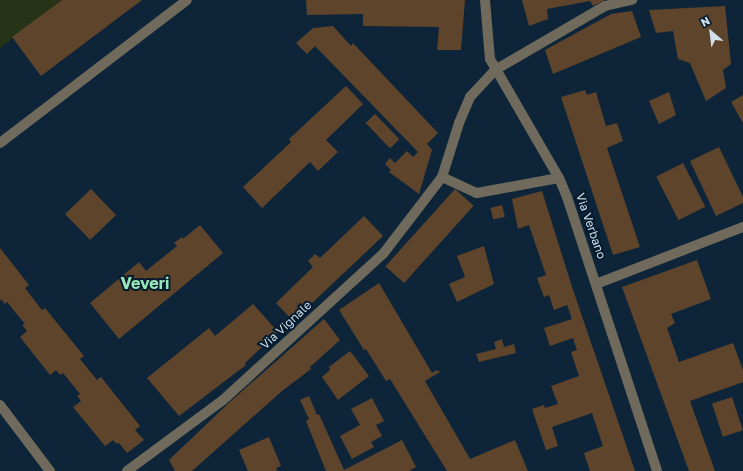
<!DOCTYPE html>
<html>
<head>
<meta charset="utf-8">
<style>
	body { margin:0 }
	#map { position:relative; width:743px; height:471px; overflow:hidden; background:#0e2539; font-family:"Golos Text",sans-serif }
	div>[style] { position:absolute }
	.green>* { inset:0; background:#273317 }
	.building>* { inset:0; background:#5d442b; transform-origin:0 0 }
	.minor>* { height:10px; margin:-5px; padding:0 5px; transform-origin:5px; border-radius:5px; background:#6f6a5b }
	span { translate:-50% -50%; white-space:nowrap; text-align:center; line-height:1.15; -webkit-text-stroke:4px #051b2e; paint-order:stroke }
	.street-label { font-size:12px; color:#d1dfec }
	.district-label { font-size:16px; color:#98e6b8; font-weight:700 }
	.north { position:absolute; left:691px; top:12px; width:40px; height:40px; -webkit-text-stroke:3px #051b2e; paint-order:stroke; rotate:332deg; font-size:11px; font-weight:700; line-height:16px; text-align:center; color:#d1dfec }
	.north::after { content:''; display:block; margin:auto; width:14px; height:18px; background:#d1dfec; clip-path:polygon(50% 0,100% 100%,50% 72%,0 100%) }
</style>
</head>
<body>
<div id="map">
	<div class="green">
		<i style="clip-path:polygon(0 0,63px 0,0 48px)"></i>
	</div>
	<div class="building">
		<i style="clip-path:polygon(62px 0,142px 0,41px 76px,12px 37px)"></i>
		<i style="clip-path:polygon(306px 0,465px 0,461px 50px,437px 50px,439px 27px,363px 26px,363px 14px,307px 15px)"></i>
		<i style="clip-path:polygon(522px 0,605px 0,593px 6px,590px 1px,547px 9px,548px 19px,529px 26px)"></i>
		<i style="clip-path:polygon(725px 6px,731px 64px,723px 70px,726px 88px,706px 101px,690px 63px,678px 59px,673px 31px,656px 33px,649px 10px)"></i>
		<i style="clip-path:polygon(632px 11px,641px 37px,553px 74px,545px 50px,611px 14px)"></i>
		<i style="clip-path:polygon(333px 26px,351px 46px,353px 43px,438px 133px,427px 144px,432px 150px,419px 194px,389px 172px,391px 170px,385px 164px,390px 158px,395px 163px,407px 151px,413px 157px,418px 152px,315px 46px,307px 54px,296px 43px,313px 28px)"></i>
		<i style="clip-path:polygon(346px 86px,363px 104px,326px 140px,338px 152px,318px 171px,310px 162px,262px 208px,243px 187px,291px 142px,289px 139px)"></i>
		<i style="clip-path:polygon(585px 90px,587px 95px,596px 92px,606px 126px,617px 123px,623px 141px,607px 148px,640px 247px,613px 255px,561px 97px)"></i>
		<i style="clip-path:polygon(669px 92px,676px 115px,659px 124px,649px 101px)"></i>
		<i style="clip-path:polygon(743px 95px,743px 123px,731px 102px)"></i>
		<i style="left:375px;top:114px;width:35px;height:13px;rotate:46deg"></i>
		<i style="clip-path:polygon(719px 147px,743px 197px,743px 203px,716px 216px,690px 161px)"></i>
		<i style="left:683px;top:163px;width:49px;height:30px;rotate:63deg"></i>
		<i style="left:91px;top:189px;width:36px;height:36px;rotate:46deg"></i>
		<i style="left:455px;top:189px;width:25px;height:104px;rotate:42deg"></i>
		<i style="clip-path:polygon(542px 191px,572px 287px,635px 471px,590px 471px,584px 453px,603px 446px,592px 413px,552px 427px,558px 446px,546px 450px,532px 409px,544px 405px,545px 408px,558px 404px,551px 386px,579px 376px,571px 352px,577px 350px,573px 338px,550px 346px,544px 328px,572px 319px,567px 305px,554px 310px,549px 295px,544px 297px,537px 278px,546px 275px,529px 225px,518px 229px,512px 199px)"></i>
		<i style="left:502px;top:205px;width:12px;height:12px;rotate:76deg"></i>
		<i style="clip-path:polygon(364px 216px,383px 236px,293px 321px,276px 303px,313px 267px,308px 261px,315px 254px,320px 258px)"></i>
		<i style="clip-path:polygon(200px 225px,223px 253px,119px 339px,90px 303px,139px 262px,146px 271px,177px 246px,174px 243px,182px 237px,183px 239px)"></i>
		<i style="clip-path:polygon(484px 246px,494px 284px,457px 302px,449px 284px,465px 277px,457px 256px)"></i>
		<i style="clip-path:polygon(0 248px,29px 285px,25px 288px,42px 310px,45px 308px,84px 356px,80px 359px,97px 380px,101px 377px,140px 426px,135px 430px,144px 440px,127px 453px,119px 443px,117px 444px,113px 440px,105px 446px,73px 407px,81px 401px,77px 396px,80px 394px,63px 373px,60px 375px,56px 370px,50px 375px,20px 337px,27px 331px,22px 325px,25px 324px,7px 302px,5px 304px,1px 299px,0 301px)"></i>
		<i style="clip-path:polygon(697px 260px,711px 299px,671px 314px,675px 323px,667px 328px,679px 362px,733px 343px,743px 370px,743px 382px,690px 401px,715px 471px,689px 471px,622px 287px)"></i>
		<i style="clip-path:polygon(379px 283px,432px 373px,437px 370px,440px 372px,425px 381px,470px 459px,515px 440px,528px 471px,447px 471px,390px 379px,386px 381px,366px 349px,364px 350px,339px 310px)"></i>
		<i style="clip-path:polygon(253px 304px,278px 332px,245px 363px,246px 365px,179px 416px,147px 378px,209px 328px,215px 336px)"></i>
		<i style="clip-path:polygon(324px 319px,340px 340px,310px 367px,311px 369px,282px 391px,192px 471px,175px 471px,169px 460px,232px 400px)"></i>
		<i style="clip-path:polygon(502px 339px,504px 347px,514px 344px,516px 353px,479px 362px,476px 354px,496px 349px,494px 342px)"></i>
		<i style="clip-path:polygon(350px 351px,369px 376px,338px 400px,322px 377px,330px 370px,329px 367px)"></i>
		<i style="clip-path:polygon(309px 396px,317px 415px,319px 414px,344px 470px,402px 440px,416px 467px,409px 471px,326px 471px,306px 421px,309px 419px,300px 400px)"></i>
		<i style="left:732px;top:397px;width:35px;height:21px;rotate:72deg"></i>
		<i style="clip-path:polygon(372px 398px,384px 421px,376px 425px,382px 436px,371px 442px,374px 447px,352px 459px,340px 436px,360px 425px,351px 409px)"></i>
		<i style="clip-path:polygon(269px 437px,281px 466px,276px 468px,277px 471px,248px 471px,239px 450px)"></i>
	</div>
	<div class="minor">
		<i style="left:485px;top:0;width:59px;rotate:85.2deg"></i>
		<i style="left:490px;top:59px;width:138px;rotate:59.9deg"></i>
		<i style="left:559px;top:178px;width:21px;rotate:67deg"></i>
		<i style="left:567px;top:197px;width:288px;rotate:71.8deg"></i>
		<i style="left:0;top:143px;width:235px;rotate:-37.4deg"></i>
		<i style="left:442px;top:177px;width:38px;rotate:25deg"></i>
		<i style="left:477px;top:193px;width:83px;rotate:-10.4deg"></i>
		<i style="left:596px;top:284px;width:158px;rotate:-21.2deg"></i>
		<i style="left:0;top:405px;width:83px;rotate:52.9deg"></i>
		<i style="left:127px;top:471px;width:119px;rotate:-36.5deg"></i>
		<i style="left:223px;top:400px;width:217px;rotate:-42.4deg"></i>
		<i style="left:383px;top:254px;width:97px;rotate:-52.5deg"></i>
		<i style="left:442px;top:177px;width:57px;rotate:-72.5deg"></i>
		<i style="left:459px;top:123px;width:28px;rotate:-67deg"></i>
		<i style="left:470px;top:97px;width:37px;rotate:-47deg"></i>
		<i style="left:495px;top:70px;width:127px;rotate:-30.2deg"></i>
		<i style="left:605px;top:6px;width:28px;rotate:-13deg"></i>
	</div>
	<div class="street-label">
		<span style="left:591px;top:226px;rotate:71deg">Via Verbano</span>
		<span style="left:286px;top:325px;rotate:-43deg">Via Vignale</span>
	</div>
	<div class="district-label">
		<span style="left:145px;top:283px">Veveri</span>
	</div>
	<div class="north">N</div>
</div>
</body>
</html>
